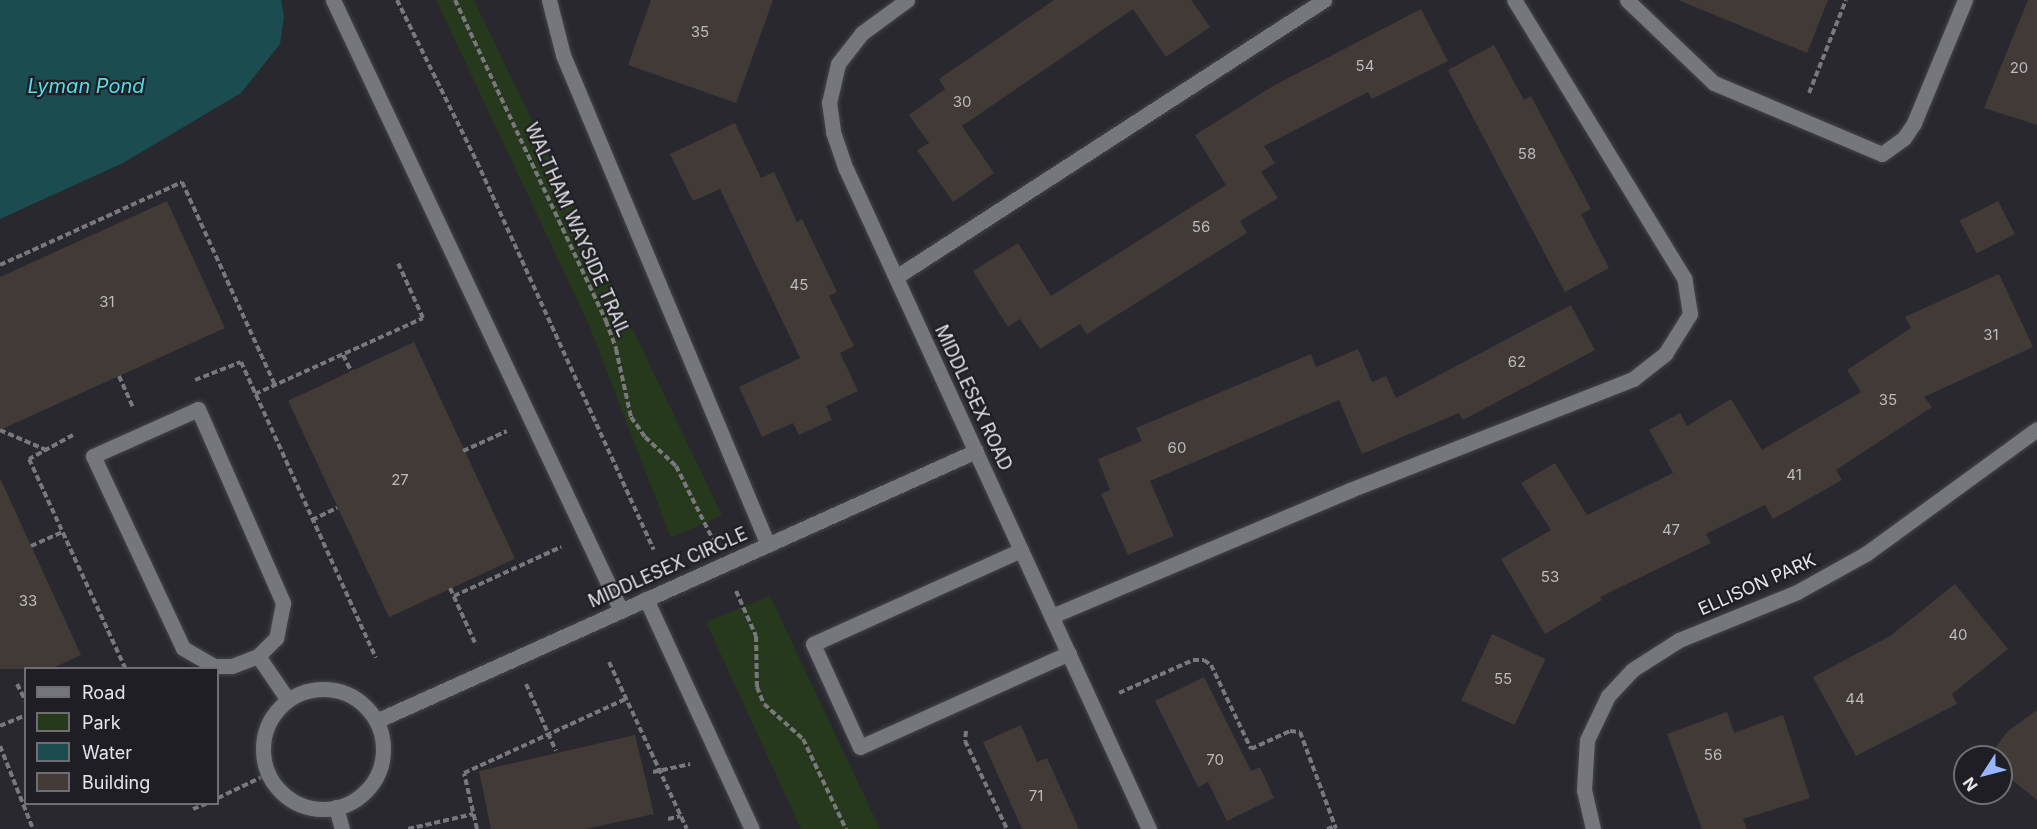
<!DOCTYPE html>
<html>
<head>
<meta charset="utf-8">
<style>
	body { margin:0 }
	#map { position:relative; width:2037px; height:829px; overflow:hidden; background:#28282e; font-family:Inter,sans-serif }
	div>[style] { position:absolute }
	.green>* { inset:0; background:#26391c }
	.water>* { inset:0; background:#1b4c50 }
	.building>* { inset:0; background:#413a37; transform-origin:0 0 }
	.path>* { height:4px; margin-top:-2px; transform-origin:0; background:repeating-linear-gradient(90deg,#78787d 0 6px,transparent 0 9px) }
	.roads { filter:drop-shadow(0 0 2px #444449) drop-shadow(0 0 2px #444449) }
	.minor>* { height:15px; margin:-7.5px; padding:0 7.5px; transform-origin:7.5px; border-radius:7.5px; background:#76767d }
	.minor>.ring { margin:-7.5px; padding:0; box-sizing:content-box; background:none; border:15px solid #76767d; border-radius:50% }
	span { translate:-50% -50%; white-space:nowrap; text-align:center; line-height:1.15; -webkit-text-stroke:4.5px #1e1e24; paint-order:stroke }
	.number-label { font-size:15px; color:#bcbabc }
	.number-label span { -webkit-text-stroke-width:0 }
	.street-label { font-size:18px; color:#e5e5e9 }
	.water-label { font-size:20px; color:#55dde7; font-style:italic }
	.legend { position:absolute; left:24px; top:667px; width:195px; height:138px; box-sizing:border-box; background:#1e1e24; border:2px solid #6e6e73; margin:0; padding:8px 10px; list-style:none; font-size:18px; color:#e5e5e9 }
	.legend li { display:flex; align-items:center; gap:12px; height:30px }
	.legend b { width:30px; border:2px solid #6e6e73 }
	.north { position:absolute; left:1953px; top:745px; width:60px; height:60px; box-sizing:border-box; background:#1e1e24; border:2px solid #6e6e73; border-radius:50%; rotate:234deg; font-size:16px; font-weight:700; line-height:24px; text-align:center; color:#e5e5e9 }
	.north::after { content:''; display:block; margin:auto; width:21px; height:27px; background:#98b6fd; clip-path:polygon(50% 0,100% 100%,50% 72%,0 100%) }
</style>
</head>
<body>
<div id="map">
	<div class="green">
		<i style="clip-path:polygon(436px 0,474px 0,722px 515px,671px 538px,589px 325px)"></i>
		<i style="clip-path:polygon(770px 596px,871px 810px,880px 829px,801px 829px,706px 622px)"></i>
	</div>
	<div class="water">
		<i style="clip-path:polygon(0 0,281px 0,284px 17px,280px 44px,241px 93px,123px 163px,0 219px)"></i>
	</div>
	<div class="building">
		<i style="clip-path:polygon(651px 0,773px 0,736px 103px,628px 65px)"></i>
		<i style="clip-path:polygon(1054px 0,1191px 0,1210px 27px,1166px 57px,1133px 9px,962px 126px,994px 173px,953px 202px,917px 150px,929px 143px,909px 115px,945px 89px,939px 79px)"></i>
		<i style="clip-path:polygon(1678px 0,1828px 0,1807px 53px)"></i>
		<i style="clip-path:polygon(2028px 0,2037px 0,2037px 125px,1984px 108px)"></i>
		<i style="clip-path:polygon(1421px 9px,1448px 61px,1372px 99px,1368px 92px,1264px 146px,1275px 163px,1261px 172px,1278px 198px,1240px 221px,1247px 233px,1087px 334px,1080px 324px,1040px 349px,1020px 319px,1008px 327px,973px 271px,1018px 243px,1051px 296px,1226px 185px,1195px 135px,1273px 86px)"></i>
		<i style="clip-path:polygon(1494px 45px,1524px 100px,1531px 96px,1591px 209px,1581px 214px,1609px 268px,1565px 292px,1448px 70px)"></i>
		<i style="clip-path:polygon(735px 123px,761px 178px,774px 172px,797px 222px,802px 219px,837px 292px,829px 296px,854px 346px,840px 353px,858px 391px,826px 406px,832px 420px,799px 435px,793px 423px,762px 437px,739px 387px,800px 358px,720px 189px,693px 201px,670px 154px)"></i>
		<i style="clip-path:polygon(167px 201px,225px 328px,0 430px,0 277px)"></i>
		<i style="left:1998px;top:201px;width:37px;height:43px;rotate:63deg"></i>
		<i style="clip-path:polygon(1999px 274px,2033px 347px,1924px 397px,1932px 407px,1836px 470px,1842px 480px,1773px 519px,1765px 505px,1706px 534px,1711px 543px,1600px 597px,1602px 600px,1545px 634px,1501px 559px,1551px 530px,1521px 483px,1555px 463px,1587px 515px,1673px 473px,1649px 430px,1680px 413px,1687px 426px,1731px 399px,1762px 450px,1861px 392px,1847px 370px,1911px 328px,1905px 317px)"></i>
		<i style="clip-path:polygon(1571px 305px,1595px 350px,1463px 420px,1459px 413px,1362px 454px,1339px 400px,1150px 481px,1174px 536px,1128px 555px,1101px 494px,1110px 490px,1098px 459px,1142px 441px,1136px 428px,1311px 354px,1316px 367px,1358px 349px,1372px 382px,1386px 376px,1396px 398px)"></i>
		<i style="left:414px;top:342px;width:239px;height:139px;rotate:65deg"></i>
		<i style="clip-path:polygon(0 478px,81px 655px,51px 669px,0 669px)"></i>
		<i style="clip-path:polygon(1955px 584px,2008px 649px,1952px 694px,1957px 704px,1856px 756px,1813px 677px,1890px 636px)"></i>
		<i style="left:1492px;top:634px;width:59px;height:73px;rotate:25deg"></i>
		<i style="clip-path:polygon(1204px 677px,1251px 771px,1260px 767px,1274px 798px,1227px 821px,1208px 782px,1198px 787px,1155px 701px)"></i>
		<i style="clip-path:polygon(2037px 710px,2037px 800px,2001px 771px,2001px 757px,1988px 757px,2008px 731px)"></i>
		<i style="clip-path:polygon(1727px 712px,1734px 733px,1783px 715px,1810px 798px,1743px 819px,1747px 829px,1702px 829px,1667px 734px)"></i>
		<i style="clip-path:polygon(1021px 725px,1037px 762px,1047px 758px,1079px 829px,1022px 829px,983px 742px)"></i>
		<i style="clip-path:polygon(635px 735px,654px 814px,586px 829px,491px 829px,479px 771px)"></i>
	</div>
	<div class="path">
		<i style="left:397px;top:0;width:181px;rotate:63.7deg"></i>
		<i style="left:477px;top:162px;width:426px;rotate:65.5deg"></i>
		<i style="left:455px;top:0;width:355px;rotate:64.8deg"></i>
		<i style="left:606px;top:321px;width:30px;rotate:70deg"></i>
		<i style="left:616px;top:349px;width:70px;rotate:77.6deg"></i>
		<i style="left:631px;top:417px;width:24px;rotate:55deg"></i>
		<i style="left:645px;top:437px;width:42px;rotate:43.1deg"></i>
		<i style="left:676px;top:466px;width:83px;rotate:63.4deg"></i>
		<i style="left:1809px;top:93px;width:100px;rotate:-68.3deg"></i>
		<i style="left:0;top:265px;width:200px;rotate:-24.5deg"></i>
		<i style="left:182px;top:182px;width:223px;rotate:65.4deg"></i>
		<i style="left:343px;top:355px;width:18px;rotate:63deg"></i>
		<i style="left:119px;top:376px;width:34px;rotate:66deg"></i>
		<i style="left:195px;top:380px;width:49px;rotate:-21.4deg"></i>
		<i style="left:241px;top:362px;width:325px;rotate:65.5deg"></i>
		<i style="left:255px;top:394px;width:184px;rotate:-24.3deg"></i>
		<i style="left:423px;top:318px;width:60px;rotate:-114.4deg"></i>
		<i style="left:0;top:430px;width:50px;rotate:23.5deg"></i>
		<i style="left:73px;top:435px;width:50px;rotate:151.4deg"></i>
		<i style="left:29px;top:459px;width:230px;rotate:65.3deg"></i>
		<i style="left:463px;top:451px;width:48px;rotate:-24.4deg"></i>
		<i style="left:312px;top:520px;width:28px;rotate:-26deg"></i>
		<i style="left:31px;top:546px;width:35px;rotate:-24deg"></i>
		<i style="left:450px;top:588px;width:63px;rotate:65.5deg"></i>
		<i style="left:736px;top:591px;width:49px;rotate:66deg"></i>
		<i style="left:756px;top:636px;width:51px;rotate:88.9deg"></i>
		<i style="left:757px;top:687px;width:18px;rotate:68deg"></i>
		<i style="left:764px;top:704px;width:52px;rotate:41.9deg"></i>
		<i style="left:803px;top:739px;width:100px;rotate:64.5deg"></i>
		<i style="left:454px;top:596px;width:118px;rotate:-24.6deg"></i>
		<i style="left:609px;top:662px;width:184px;rotate:65deg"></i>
		<i style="left:17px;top:684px;width:20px;rotate:63deg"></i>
		<i style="left:526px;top:684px;width:73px;rotate:65.9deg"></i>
		<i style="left:1119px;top:693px;width:81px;rotate:-24deg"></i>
		<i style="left:1193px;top:660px;width:11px"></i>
		<i style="left:1204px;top:660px;width:9px;rotate:36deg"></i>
		<i style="left:1211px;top:665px;width:93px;rotate:64.5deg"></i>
		<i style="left:1251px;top:749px;width:43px;rotate:-24.8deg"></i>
		<i style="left:1290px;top:731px;width:10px;rotate:6deg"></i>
		<i style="left:1300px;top:732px;width:103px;rotate:69.6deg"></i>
		<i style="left:0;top:726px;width:28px;rotate:-23deg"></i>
		<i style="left:966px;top:731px;width:10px;rotate:96deg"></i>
		<i style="left:965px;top:741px;width:98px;rotate:64.5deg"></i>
		<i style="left:0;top:746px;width:89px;rotate:68.3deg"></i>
		<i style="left:653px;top:772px;width:38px;rotate:-12deg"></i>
		<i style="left:218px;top:798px;width:55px;rotate:-25.6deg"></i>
		<i style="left:193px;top:809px;width:14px;rotate:-21deg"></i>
		<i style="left:668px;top:819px;width:13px;rotate:-13deg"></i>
		<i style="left:408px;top:829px;width:67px;rotate:-13deg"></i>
		<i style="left:477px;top:829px;width:57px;rotate:-103.1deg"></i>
		<i style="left:464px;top:773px;width:178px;rotate:-24.6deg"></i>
		<i style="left:1327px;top:829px;width:9px;rotate:-21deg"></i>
	</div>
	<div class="roads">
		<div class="minor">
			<i style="left:333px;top:0;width:675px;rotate:64.76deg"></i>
			<i style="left:549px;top:0;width:57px;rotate:75.7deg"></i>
			<i style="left:563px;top:55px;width:531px;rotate:67.3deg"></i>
			<i style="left:907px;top:0;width:56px;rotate:143.7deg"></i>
			<i style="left:862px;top:33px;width:39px;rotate:128deg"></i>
			<i style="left:838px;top:64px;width:39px;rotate:103deg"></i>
			<i style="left:829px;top:102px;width:30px;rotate:82deg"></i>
			<i style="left:833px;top:132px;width:39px;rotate:71deg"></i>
			<i style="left:846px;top:169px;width:726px;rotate:65.34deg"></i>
			<i style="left:1627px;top:0;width:120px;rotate:43.7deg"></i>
			<i style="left:1714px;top:83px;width:182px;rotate:22.9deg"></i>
			<i style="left:1882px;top:154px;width:27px;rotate:-36deg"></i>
			<i style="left:1904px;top:138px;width:18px;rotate:-56deg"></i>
			<i style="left:1914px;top:123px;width:133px;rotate:-67.5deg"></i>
			<i style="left:896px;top:277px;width:510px;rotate:-32.91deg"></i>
			<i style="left:198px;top:409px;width:212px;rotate:66.3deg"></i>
			<i style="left:283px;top:603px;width:36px;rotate:101deg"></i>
			<i style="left:276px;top:638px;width:25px;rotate:135deg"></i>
			<i style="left:258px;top:656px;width:28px;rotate:159deg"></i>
			<i style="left:232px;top:666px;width:18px;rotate:180deg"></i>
			<i style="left:214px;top:666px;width:36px;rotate:-150deg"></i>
			<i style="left:183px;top:648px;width:212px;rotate:-115.1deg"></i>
			<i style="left:93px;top:456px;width:115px;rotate:-24.1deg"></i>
			<i style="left:1021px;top:550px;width:228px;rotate:155.7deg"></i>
			<i style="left:813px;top:644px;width:113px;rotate:65.5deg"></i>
			<i style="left:860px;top:747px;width:229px;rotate:-24.2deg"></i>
			<i style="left:646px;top:599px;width:253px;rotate:65.3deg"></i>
			<i style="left:1052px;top:616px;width:324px;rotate:-22.9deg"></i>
			<i style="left:1350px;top:490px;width:304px;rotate:-21.4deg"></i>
			<i style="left:1633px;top:379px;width:41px;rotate:-38deg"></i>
			<i style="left:1665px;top:354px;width:47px;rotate:-58deg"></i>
			<i style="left:1690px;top:314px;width:36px;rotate:-99deg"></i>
			<i style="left:1684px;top:278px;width:326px;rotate:-121.4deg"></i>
			<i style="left:258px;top:656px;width:53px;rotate:55.7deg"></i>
			<i class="ring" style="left:263px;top:689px;width:105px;height:105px"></i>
			<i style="left:376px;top:721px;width:658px;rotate:-24.23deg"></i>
			<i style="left:336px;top:807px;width:23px;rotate:75deg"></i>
			<i style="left:1593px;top:829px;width:40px;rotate:-103deg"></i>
			<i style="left:1584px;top:790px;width:50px;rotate:-86.6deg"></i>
			<i style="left:1587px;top:740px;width:49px;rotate:-64.5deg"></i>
			<i style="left:1608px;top:696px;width:35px;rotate:-47deg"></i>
			<i style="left:1632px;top:670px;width:56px;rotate:-32.6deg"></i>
			<i style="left:1679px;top:640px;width:127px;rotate:-22.1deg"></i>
			<i style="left:1797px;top:592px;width:80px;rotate:-29.1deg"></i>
			<i style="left:1867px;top:553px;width:210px;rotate:-36.1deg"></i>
		</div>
	</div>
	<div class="number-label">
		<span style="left:700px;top:32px">35</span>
		<span style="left:1365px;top:66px">54</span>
		<span style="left:2019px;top:68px">20</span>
		<span style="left:962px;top:102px">30</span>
		<span style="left:1527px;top:154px">58</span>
		<span style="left:1201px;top:227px">56</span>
		<span style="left:799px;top:285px">45</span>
		<span style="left:107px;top:302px">31</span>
		<span style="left:1991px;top:335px">31</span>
		<span style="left:1517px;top:362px">62</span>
		<span style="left:1888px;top:400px">35</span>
		<span style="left:1177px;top:448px">60</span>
		<span style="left:1794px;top:475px">41</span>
		<span style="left:400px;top:480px">27</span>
		<span style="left:1671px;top:530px">47</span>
		<span style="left:1550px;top:577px">53</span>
		<span style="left:28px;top:601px">33</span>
		<span style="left:1958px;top:635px">40</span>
		<span style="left:1503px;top:679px">55</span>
		<span style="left:1855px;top:699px">44</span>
		<span style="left:1713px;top:755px">56</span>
		<span style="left:1215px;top:760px">70</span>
		<span style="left:1036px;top:796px">71</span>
	</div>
	<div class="street-label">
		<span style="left:577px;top:230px;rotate:66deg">WALTHAM WAYSIDE TRAIL</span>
		<span style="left:973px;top:398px;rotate:65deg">MIDDLESEX ROAD</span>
		<span style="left:668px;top:568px;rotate:-24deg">MIDDLESEX CIRCLE</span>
		<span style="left:1757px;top:585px;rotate:-24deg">ELLISON PARK</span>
	</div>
	<div class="water-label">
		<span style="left:86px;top:86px">Lyman Pond</span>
	</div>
	<ul class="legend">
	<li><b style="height:8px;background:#76767d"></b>Road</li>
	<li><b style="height:16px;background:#26391c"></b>Park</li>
	<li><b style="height:16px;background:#1b4c50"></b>Water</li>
	<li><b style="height:16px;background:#413a37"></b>Building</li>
	</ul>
	<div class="north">N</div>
</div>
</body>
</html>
